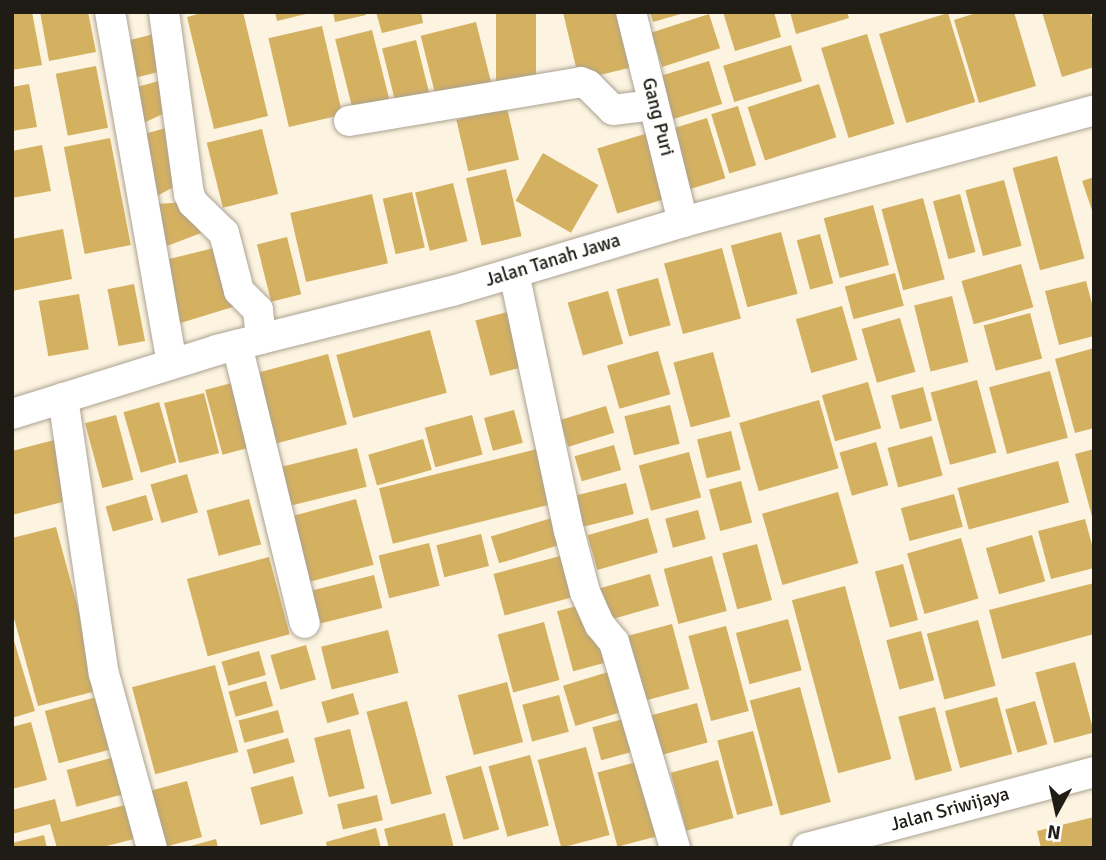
<!DOCTYPE html>
<html>
<head>
<meta charset="utf-8">
<style>
	body { margin:0 }
	#map { position:relative; width:1106px; height:860px; overflow:hidden; background:#fcf3e0; font-family:Signika,sans-serif }
	div>[style] { position:absolute }
	.building>* { inset:0; background:#d4b061; transform-origin:0 0 }
	.roads { filter:drop-shadow(0 0 2px #aba291) drop-shadow(0 0 2px #aba291) }
	.minor>* { height:30px; margin:-15px; padding:0 15px; transform-origin:15px; border-radius:15px; background:#fff }
	span { translate:-50% -50%; white-space:nowrap; text-align:center; line-height:1.15; -webkit-text-stroke:7px #fff; paint-order:stroke }
	.street-label { font-size:19px; color:#1f1c15 }
	.frame { position:absolute; inset:0; border:14px solid #1f1c15; pointer-events:none }
	.north { position:absolute; left:1022px; top:776px; width:70px; height:70px; -webkit-text-stroke:5px #fff; paint-order:stroke; rotate:188deg; font-size:19px; font-weight:700; line-height:28px; text-align:center; color:#1f1c15 }
	.north::after { content:''; display:block; margin:auto; width:24px; height:32px; background:#1f1c15; clip-path:polygon(50% 0,100% 100%,50% 72%,0 100%) }
</style>
</head>
<body>
<div id="map">
	<div class="building">
		<i style="clip-path:polygon(12px 12px,32px 12px,42px 65px,12px 70px)"></i>
		<i style="clip-path:polygon(40px 12px,88px 12px,96px 52px,49px 61px)"></i>
		<i style="clip-path:polygon(205px 12px,243px 12px,268px 116px,214px 129px,187px 17px)"></i>
		<i style="clip-path:polygon(275px 12px,309px 12px,310px 13px,277px 21px)"></i>
		<i style="clip-path:polygon(333px 12px,365px 12px,366px 15px,335px 22px)"></i>
		<i style="clip-path:polygon(376px 12px,421px 12px,423px 23px,382px 33px)"></i>
		<i style="left:496px;top:12px;width:40px;height:79px"></i>
		<i style="clip-path:polygon(563px 12px,624px 12px,637px 66px,579px 80px)"></i>
		<i style="clip-path:polygon(650px 12px,683px 12px,684px 13px,653px 22px)"></i>
		<i style="clip-path:polygon(723px 12px,774px 12px,781px 37px,735px 51px)"></i>
		<i style="clip-path:polygon(790px 12px,847px 12px,849px 18px,796px 34px)"></i>
		<i style="clip-path:polygon(979px 12px,1014px 12px,1036px 86px,979px 103px,954px 20px)"></i>
		<i style="clip-path:polygon(1042px 12px,1090px 12px,1094px 25px,1094px 67px,1062px 77px)"></i>
		<i style="left:948px;top:13px;width:93px;height:72px;rotate:73deg"></i>
		<i style="left:709px;top:14px;width:36px;height:61px;rotate:72deg"></i>
		<i style="left:476px;top:22px;width:64px;height:57px;rotate:76deg"></i>
		<i style="left:322px;top:26px;width:91px;height:55px;rotate:77deg"></i>
		<i style="left:372px;top:30px;width:79px;height:38px;rotate:76deg"></i>
		<i style="left:162px;top:32px;width:38px;height:46px;rotate:76deg"></i>
		<i style="left:867px;top:34px;width:94px;height:48px;rotate:73deg"></i>
		<i style="left:416px;top:40px;width:60px;height:35px;rotate:76deg"></i>
		<i style="left:791px;top:45px;width:38px;height:71px;rotate:73deg"></i>
		<i style="left:709px;top:61px;width:45px;height:51px;rotate:73deg"></i>
		<i style="left:96px;top:66px;width:63px;height:41px;rotate:79deg"></i>
		<i style="clip-path:polygon(166px 79px,167px 112px,135px 127px,126px 90px)"></i>
		<i style="clip-path:polygon(29px 84px,37px 127px,12px 131px,12px 87px)"></i>
		<i style="left:819px;top:84px;width:56px;height:75px;rotate:72deg"></i>
		<i style="left:738px;top:106px;width:62px;height:28px;rotate:73deg"></i>
		<i style="left:507px;top:108px;width:53px;height:52px;rotate:77deg"></i>
		<i style="left:707px;top:118px;width:63px;height:41px;rotate:73deg"></i>
		<i style="clip-path:polygon(169px 127px,175px 186px,152px 199px,134px 137px)"></i>
		<i style="left:262px;top:129px;width:67px;height:57px;rotate:76deg"></i>
		<i style="left:648px;top:133px;width:68px;height:53px;rotate:73deg"></i>
		<i style="left:110px;top:138px;width:109px;height:47px;rotate:79deg"></i>
		<i style="clip-path:polygon(42px 145px,51px 191px,12px 198px,12px 151px)"></i>
		<i style="left:543px;top:153px;width:64px;height:55px;rotate:30deg"></i>
		<i style="left:1057px;top:156px;width:106px;height:46px;rotate:75deg"></i>
		<i style="left:506px;top:169px;width:69px;height:41px;rotate:77deg"></i>
		<i style="clip-path:polygon(1094px 177px,1094px 213px,1093px 213px,1082px 181px)"></i>
		<i style="left:1004px;top:180px;width:68px;height:40px;rotate:75deg"></i>
		<i style="left:453px;top:183px;width:60px;height:39px;rotate:76deg"></i>
		<i style="left:412px;top:192px;width:57px;height:30px;rotate:77deg"></i>
		<i style="left:372px;top:194px;width:71px;height:84px;rotate:77deg"></i>
		<i style="left:960px;top:194px;width:60px;height:28px;rotate:75deg"></i>
		<i style="left:923px;top:198px;width:84px;height:43px;rotate:75deg"></i>
		<i style="clip-path:polygon(186px 202px,201px 233px,167px 246px,156px 204px)"></i>
		<i style="left:873px;top:205px;width:62px;height:51px;rotate:75deg"></i>
		<i style="clip-path:polygon(63px 229px,72px 279px,12px 291px,12px 239px)"></i>
		<i style="left:781px;top:232px;width:64px;height:52px;rotate:75deg"></i>
		<i style="left:820px;top:234px;width:51px;height:24px;rotate:75deg"></i>
		<i style="left:287px;top:237px;width:59px;height:31px;rotate:76deg"></i>
		<i style="clip-path:polygon(214px 248px,236px 306px,174px 325px,157px 262px)"></i>
		<i style="left:722px;top:248px;width:73px;height:60px;rotate:75deg"></i>
		<i style="left:1021px;top:264px;width:45px;height:62px;rotate:74deg"></i>
		<i style="left:895px;top:273px;width:34px;height:52px;rotate:75deg"></i>
		<i style="left:658px;top:278px;width:49px;height:43px;rotate:75deg"></i>
		<i style="clip-path:polygon(1086px 281px,1094px 311px,1094px 336px,1059px 345px,1045px 291px)"></i>
		<i style="left:134px;top:284px;width:58px;height:27px;rotate:79deg"></i>
		<i style="left:608px;top:291px;width:55px;height:42px;rotate:74deg"></i>
		<i style="left:79px;top:294px;width:56px;height:41px;rotate:80deg"></i>
		<i style="left:952px;top:296px;width:68px;height:39px;rotate:76deg"></i>
		<i style="left:842px;top:306px;width:56px;height:48px;rotate:74deg"></i>
		<i style="left:515px;top:310px;width:57px;height:41px;rotate:75deg"></i>
		<i style="left:1030px;top:313px;width:47px;height:48px;rotate:75deg"></i>
		<i style="left:900px;top:318px;width:56px;height:40px;rotate:74deg"></i>
		<i style="left:430px;top:330px;width:65px;height:97px;rotate:75deg"></i>
		<i style="clip-path:polygon(1094px 348px,1094px 428px,1075px 433px,1055px 359px)"></i>
		<i style="left:658px;top:351px;width:45px;height:53px;rotate:74deg"></i>
		<i style="left:713px;top:352px;width:67px;height:41px;rotate:75deg"></i>
		<i style="left:328px;top:354px;width:73px;height:77px;rotate:75deg"></i>
		<i style="left:1050px;top:371px;width:69px;height:63px;rotate:75deg"></i>
		<i style="left:977px;top:380px;width:75px;height:48px;rotate:75deg"></i>
		<i style="left:239px;top:381px;width:67px;height:35px;rotate:75deg"></i>
		<i style="left:868px;top:382px;width:48px;height:48px;rotate:74deg"></i>
		<i style="left:923px;top:387px;width:35px;height:33px;rotate:75deg"></i>
		<i style="left:204px;top:393px;width:62px;height:41px;rotate:76deg"></i>
		<i style="left:819px;top:400px;width:71px;height:83px;rotate:74deg"></i>
		<i style="left:159px;top:402px;width:63px;height:37px;rotate:74deg"></i>
		<i style="left:670px;top:405px;width:40px;height:47px;rotate:76deg"></i>
		<i style="left:606px;top:406px;width:28px;height:48px;rotate:73deg"></i>
		<i style="left:514px;top:410px;width:34px;height:31px;rotate:75deg"></i>
		<i style="left:116px;top:415px;width:67px;height:32px;rotate:75deg"></i>
		<i style="left:472px;top:415px;width:41px;height:49px;rotate:75deg"></i>
		<i style="left:731px;top:431px;width:40px;height:35px;rotate:76deg"></i>
		<i style="left:932px;top:436px;width:41px;height:46px;rotate:75deg"></i>
		<i style="left:423px;top:439px;width:32px;height:57px;rotate:74deg"></i>
		<i style="clip-path:polygon(54px 440px,70px 500px,12px 515px,12px 451px)"></i>
		<i style="left:876px;top:442px;width:45px;height:38px;rotate:74deg"></i>
		<i style="left:614px;top:445px;width:26px;height:41px;rotate:74deg"></i>
		<i style="left:545px;top:447px;width:57px;height:171px;rotate:76deg"></i>
		<i style="left:357px;top:448px;width:40px;height:88px;rotate:76deg"></i>
		<i style="clip-path:polygon(1094px 449px,1094px 519px,1093px 520px,1075px 454px)"></i>
		<i style="left:689px;top:452px;width:47px;height:52px;rotate:75deg"></i>
		<i style="left:1058px;top:461px;width:43px;height:104px;rotate:75deg"></i>
		<i style="left:187px;top:474px;width:40px;height:38px;rotate:74deg"></i>
		<i style="left:741px;top:481px;width:43px;height:33px;rotate:75deg"></i>
		<i style="left:626px;top:483px;width:32px;height:52px;rotate:76deg"></i>
		<i style="left:838px;top:492px;width:74px;height:79px;rotate:74deg"></i>
		<i style="left:954px;top:494px;width:34px;height:55px;rotate:75deg"></i>
		<i style="left:146px;top:495px;width:26px;height:42px;rotate:74deg"></i>
		<i style="left:249px;top:499px;width:47px;height:44px;rotate:75deg"></i>
		<i style="left:356px;top:499px;width:68px;height:73px;rotate:75deg"></i>
		<i style="left:698px;top:510px;width:30px;height:34px;rotate:75deg"></i>
		<i style="left:555px;top:517px;width:28px;height:67px;rotate:73deg"></i>
		<i style="left:648px;top:518px;width:36px;height:63px;rotate:74deg"></i>
		<i style="clip-path:polygon(1085px 519px,1094px 552px,1094px 568px,1051px 579px,1038px 531px)"></i>
		<i style="clip-path:polygon(56px 527px,100px 690px,38px 706px,12px 611px,12px 538px)"></i>
		<i style="left:481px;top:534px;width:33px;height:46px;rotate:76deg"></i>
		<i style="left:1032px;top:535px;width:48px;height:48px;rotate:74deg"></i>
		<i style="left:961px;top:538px;width:63px;height:56px;rotate:74deg"></i>
		<i style="left:429px;top:543px;width:44px;height:52px;rotate:76deg"></i>
		<i style="left:757px;top:544px;width:58px;height:36px;rotate:75deg"></i>
		<i style="left:564px;top:555px;width:43px;height:73px;rotate:75deg"></i>
		<i style="left:712px;top:556px;width:57px;height:50px;rotate:75deg"></i>
		<i style="left:269px;top:557px;width:80px;height:85px;rotate:75deg"></i>
		<i style="left:903px;top:564px;width:58px;height:29px;rotate:75deg"></i>
		<i style="left:650px;top:574px;width:33px;height:52px;rotate:74deg"></i>
		<i style="left:374px;top:575px;width:34px;height:71px;rotate:76deg"></i>
		<i style="clip-path:polygon(1094px 583px,1094px 634px,1002px 659px,989px 610px)"></i>
		<i style="left:845px;top:586px;width:179px;height:55px;rotate:75deg"></i>
		<i style="left:588px;top:603px;width:62px;height:32px;rotate:75deg"></i>
		<i style="left:788px;top:619px;width:53px;height:54px;rotate:75deg"></i>
		<i style="left:978px;top:620px;width:68px;height:53px;rotate:75deg"></i>
		<i style="left:544px;top:622px;width:60px;height:48px;rotate:75deg"></i>
		<i style="left:672px;top:624px;width:67px;height:57px;rotate:75deg"></i>
		<i style="left:726px;top:626px;width:88px;height:39px;rotate:75deg"></i>
		<i style="left:388px;top:630px;width:44px;height:69px;rotate:76deg"></i>
		<i style="left:921px;top:631px;width:51px;height:36px;rotate:75deg"></i>
		<i style="clip-path:polygon(12px 634px,35px 711px,12px 718px)"></i>
		<i style="left:306px;top:645px;width:36px;height:37px;rotate:74deg"></i>
		<i style="left:259px;top:651px;width:25px;height:39px;rotate:74deg"></i>
		<i style="left:1075px;top:662px;width:73px;height:41px;rotate:75deg"></i>
		<i style="left:215px;top:665px;width:90px;height:86px;rotate:75deg"></i>
		<i style="left:608px;top:672px;width:42px;height:47px;rotate:73deg"></i>
		<i style="left:266px;top:681px;width:26px;height:39px;rotate:74deg"></i>
		<i style="left:507px;top:682px;width:62px;height:51px;rotate:75deg"></i>
		<i style="left:800px;top:687px;width:119px;height:52px;rotate:75deg"></i>
		<i style="left:353px;top:693px;width:22px;height:33px;rotate:74deg"></i>
		<i style="left:559px;top:695px;width:38px;height:38px;rotate:75deg"></i>
		<i style="left:97px;top:697px;width:54px;height:54px;rotate:75deg"></i>
		<i style="left:997px;top:697px;width:59px;height:54px;rotate:75deg"></i>
		<i style="left:407px;top:701px;width:96px;height:42px;rotate:75deg"></i>
		<i style="left:1035px;top:701px;width:45px;height:31px;rotate:74deg"></i>
		<i style="left:697px;top:703px;width:41px;height:49px;rotate:75deg"></i>
		<i style="left:935px;top:707px;width:66px;height:38px;rotate:75deg"></i>
		<i style="left:278px;top:710px;width:23px;height:41px;rotate:75deg"></i>
		<i style="left:631px;top:717px;width:34px;height:40px;rotate:75deg"></i>
		<i style="clip-path:polygon(31px 722px,47px 780px,12px 789px,12px 727px)"></i>
		<i style="left:350px;top:729px;width:61px;height:37px;rotate:76deg"></i>
		<i style="left:753px;top:731px;width:77px;height:37px;rotate:75deg"></i>
		<i style="left:288px;top:738px;width:25px;height:43px;rotate:74deg"></i>
		<i style="left:586px;top:747px;width:91px;height:50px;rotate:75deg"></i>
		<i style="left:530px;top:755px;width:73px;height:43px;rotate:75deg"></i>
		<i style="left:115px;top:757px;width:38px;height:50px;rotate:75deg"></i>
		<i style="left:718px;top:760px;width:60px;height:49px;rotate:75deg"></i>
		<i style="left:640px;top:761px;width:77px;height:44px;rotate:75deg"></i>
		<i style="left:481px;top:766px;width:66px;height:37px;rotate:74deg"></i>
		<i style="left:293px;top:776px;width:39px;height:44px;rotate:75deg"></i>
		<i style="left:187px;top:781px;width:58px;height:39px;rotate:75deg"></i>
		<i style="left:377px;top:795px;width:26px;height:41px;rotate:77deg"></i>
		<i style="clip-path:polygon(55px 799px,61px 822px,125px 805px,134px 839px,99px 848px,57px 848px,50px 824px,12px 834px,12px 810px)"></i>
		<i style="clip-path:polygon(445px 813px,454px 848px,389px 848px,384px 829px)"></i>
		<i style="clip-path:polygon(1094px 817px,1094px 848px,1041px 848px,1037px 831px)"></i>
		<i style="clip-path:polygon(376px 828px,381px 848px,327px 848px,326px 842px)"></i>
		<i style="clip-path:polygon(44px 835px,47px 848px,12px 848px,12px 843px)"></i>
		<i style="clip-path:polygon(216px 839px,218px 848px,187px 848px,187px 847px)"></i>
	</div>
	<div class="roads">
		<div class="minor">
			<i style="left:110px;top:12px;width:357px;rotate:80deg"></i>
			<i style="left:164px;top:12px;width:184px;rotate:82.2deg"></i>
			<i style="left:189px;top:194px;width:10px;rotate:66deg"></i>
			<i style="left:193px;top:203px;width:43px;rotate:44.1deg"></i>
			<i style="left:224px;top:233px;width:60px;rotate:75.5deg"></i>
			<i style="left:239px;top:291px;width:27px;rotate:45deg"></i>
			<i style="left:258px;top:310px;width:29px;rotate:84deg"></i>
			<i style="left:631px;top:12px;width:216px;rotate:76.1deg"></i>
			<i style="left:349px;top:121px;width:235px;rotate:-9.5deg"></i>
			<i style="left:581px;top:82px;width:8px;rotate:23deg"></i>
			<i style="left:588px;top:85px;width:35px;rotate:45deg"></i>
			<i style="left:613px;top:110px;width:41px;rotate:-7deg"></i>
			<i style="left:514px;top:273px;width:264px;rotate:78deg"></i>
			<i style="left:569px;top:531px;width:63px;rotate:75.3deg"></i>
			<i style="left:585px;top:592px;width:36px;rotate:66deg"></i>
			<i style="left:600px;top:625px;width:22px;rotate:51deg"></i>
			<i style="left:614px;top:642px;width:215px;rotate:73.5deg"></i>
			<i style="left:237px;top:345px;width:286px;rotate:76.3deg"></i>
			<i style="left:63px;top:398px;width:279px;rotate:81.6deg"></i>
			<i style="left:104px;top:674px;width:180px;rotate:74.6deg"></i>
			<i style="left:12px;top:414px;width:215px;rotate:-17.3deg"></i>
			<i style="left:217px;top:350px;width:242px;rotate:-14.1deg"></i>
			<i style="left:452px;top:291px;width:241px;rotate:-16.6deg"></i>
			<i style="left:683px;top:222px;width:426px;rotate:-15.2deg"></i>
			<i style="left:807px;top:848px;width:297px;rotate:-14.8deg"></i>
		</div>
	</div>
	<div class="street-label">
		<span style="left:657px;top:117px;rotate:76deg">Gang Puri</span>
		<span style="left:553px;top:261px;rotate:-17deg">Jalan Tanah Jawa</span>
		<span style="left:950px;top:810px;rotate:-15deg">Jalan Sriwijaya</span>
	</div>
	<div class="frame"></div>
	<div class="north">N</div>
</div>
</body>
</html>
